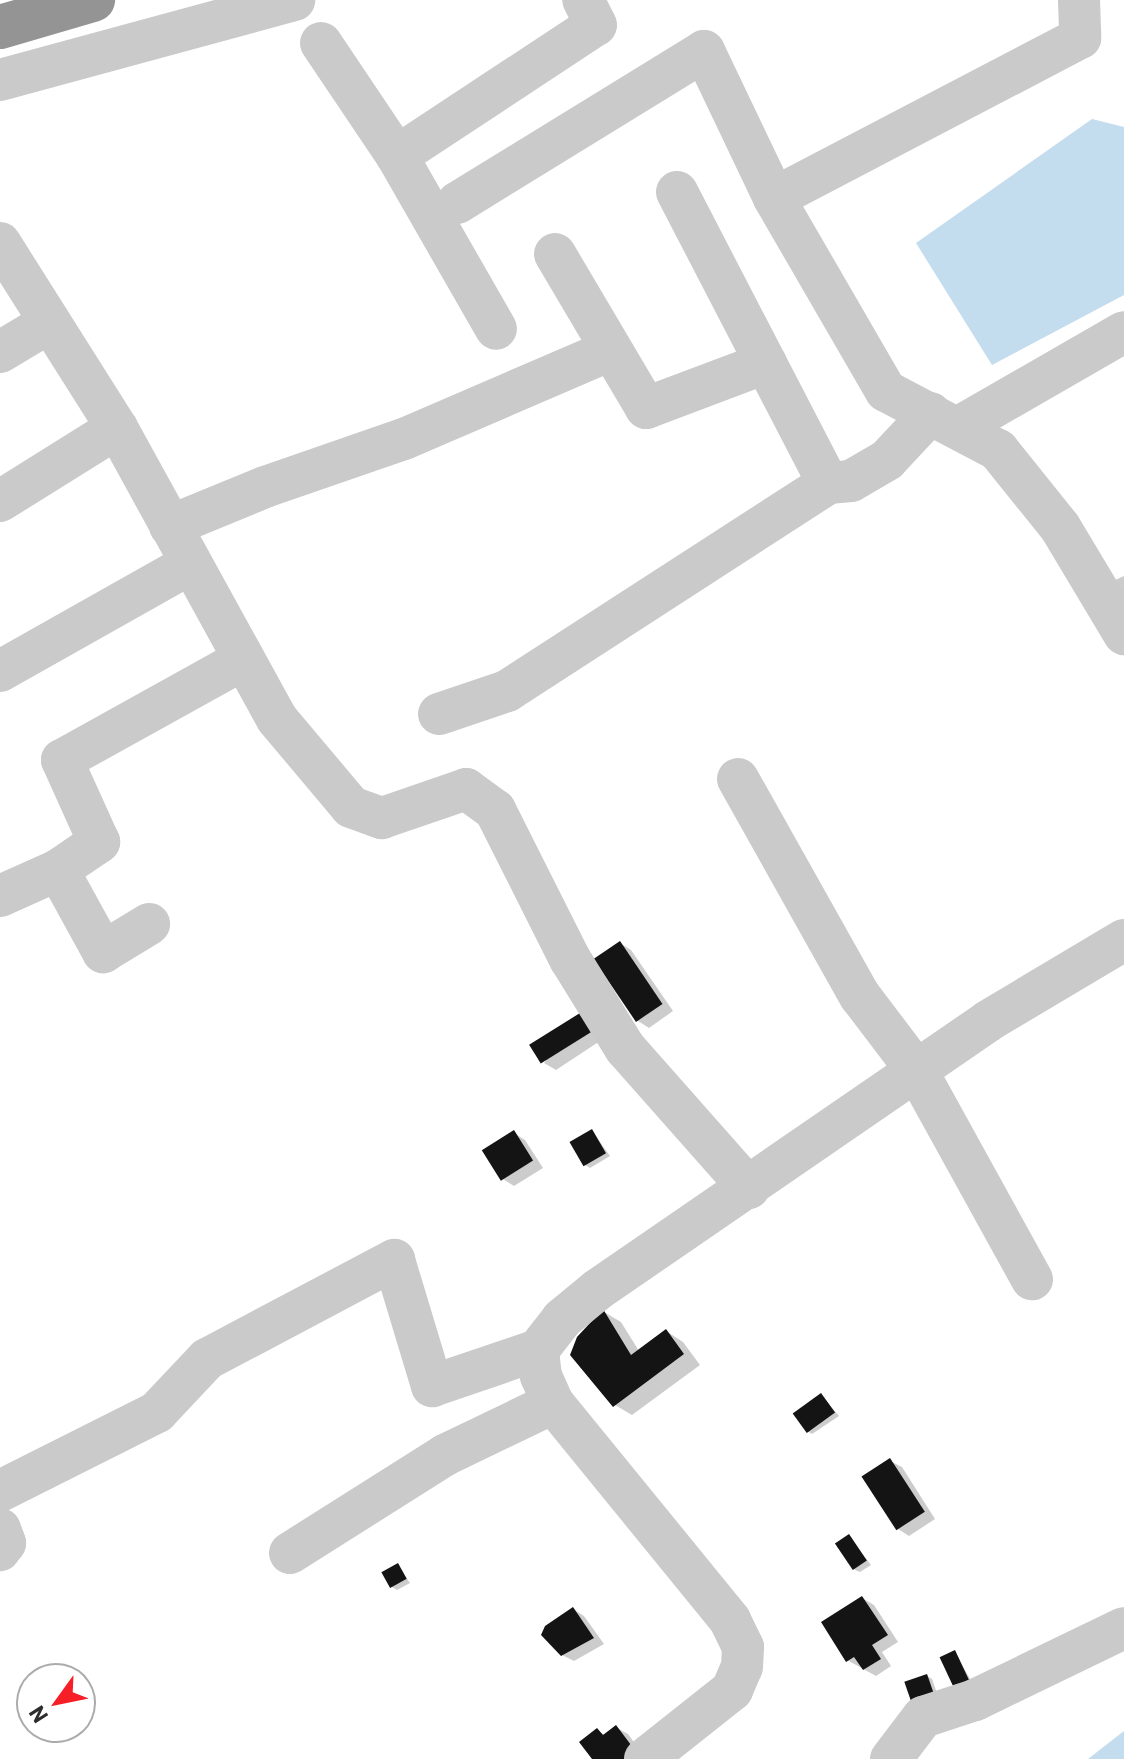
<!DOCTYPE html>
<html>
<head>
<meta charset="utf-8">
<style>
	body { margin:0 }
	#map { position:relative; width:1124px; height:1759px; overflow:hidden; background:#fff; font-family:Barlow,sans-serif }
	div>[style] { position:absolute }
	.water>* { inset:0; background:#c3dcee }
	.shadow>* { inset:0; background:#0003 }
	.building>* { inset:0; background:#141414; transform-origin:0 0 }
	.minor>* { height:42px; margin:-21px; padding:0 21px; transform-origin:21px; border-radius:21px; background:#cacaca }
	.highway>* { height:44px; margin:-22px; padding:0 22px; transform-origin:22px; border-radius:22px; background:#949494 }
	span { translate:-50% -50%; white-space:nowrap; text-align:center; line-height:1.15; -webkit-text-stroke:8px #fff; paint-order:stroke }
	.north { position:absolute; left:16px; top:1663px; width:80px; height:80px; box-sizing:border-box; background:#fff; border:2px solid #ababab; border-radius:50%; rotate:237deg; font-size:22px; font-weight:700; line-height:32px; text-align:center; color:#2d2d2d }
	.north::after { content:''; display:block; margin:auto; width:28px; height:36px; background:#f61e27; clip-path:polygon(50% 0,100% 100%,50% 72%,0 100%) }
</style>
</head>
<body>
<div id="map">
	<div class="water">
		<i style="clip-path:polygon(1092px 119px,1124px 127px,1124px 295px,992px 365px,916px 243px)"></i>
		<i style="clip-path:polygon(1124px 1731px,1124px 1759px,1088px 1759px)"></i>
	</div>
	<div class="shadow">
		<i style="clip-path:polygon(1124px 576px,1124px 604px,1113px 581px)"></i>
		<i style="clip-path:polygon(620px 943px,631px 950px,673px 1011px,649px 1028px,638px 1021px)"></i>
		<i style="clip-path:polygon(580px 1015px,603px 1039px,556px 1070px,544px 1063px)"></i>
		<i style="clip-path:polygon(592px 1131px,610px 1156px,590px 1168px,585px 1165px)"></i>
		<i style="clip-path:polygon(514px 1133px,525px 1140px,543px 1168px,514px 1186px,503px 1179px)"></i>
		<i style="clip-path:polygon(604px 1312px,621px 1322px,639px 1351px,666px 1331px,683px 1342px,700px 1365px,632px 1415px,615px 1405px)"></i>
		<i style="clip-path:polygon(821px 1395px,839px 1416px,812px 1434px,807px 1431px)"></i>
		<i style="clip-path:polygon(890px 1461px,902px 1467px,935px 1519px,909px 1536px,898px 1529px)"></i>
		<i style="clip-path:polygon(849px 1537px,871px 1565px,860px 1572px,855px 1570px)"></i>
		<i style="clip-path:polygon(398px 1566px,410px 1583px,397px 1590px,392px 1587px)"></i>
		<i style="clip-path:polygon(862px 1598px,874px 1605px,898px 1642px,882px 1652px,891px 1666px,876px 1676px,847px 1660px)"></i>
		<i style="clip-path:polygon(573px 1609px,584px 1616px,604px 1644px,574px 1661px,562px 1655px)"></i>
		<i style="clip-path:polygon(955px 1653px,976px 1689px,965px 1695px)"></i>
		<i style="clip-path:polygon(927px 1676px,932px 1679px,941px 1705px,906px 1683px)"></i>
		<i style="clip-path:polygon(617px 1728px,628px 1734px,646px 1759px,594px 1759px,598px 1731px,606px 1736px)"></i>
	</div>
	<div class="building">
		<i style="left:620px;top:941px;width:76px;height:32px;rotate:56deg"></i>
		<i style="left:580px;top:1013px;width:22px;height:60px;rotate:58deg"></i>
		<i style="left:592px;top:1129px;width:28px;height:26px;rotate:60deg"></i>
		<i style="left:514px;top:1130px;width:36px;height:38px;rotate:58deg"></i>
		<i style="clip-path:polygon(603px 1309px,631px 1355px,666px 1329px,684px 1354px,613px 1407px,570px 1355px,577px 1337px)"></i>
		<i style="left:821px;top:1393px;width:24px;height:35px;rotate:54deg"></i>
		<i style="left:890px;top:1458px;width:64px;height:34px;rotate:57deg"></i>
		<i style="left:849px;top:1534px;width:32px;height:17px;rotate:56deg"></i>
		<i style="left:398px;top:1563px;width:18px;height:19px;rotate:61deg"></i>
		<i style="clip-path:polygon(862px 1596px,888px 1635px,872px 1645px,881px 1659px,863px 1670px,854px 1657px,846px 1662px,821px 1622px)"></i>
		<i style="clip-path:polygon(573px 1607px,594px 1638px,561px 1656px,541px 1635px,545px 1626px)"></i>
		<i style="left:955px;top:1650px;width:40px;height:17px;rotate:65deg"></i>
		<i style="left:927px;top:1674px;width:31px;height:24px;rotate:71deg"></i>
		<i style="clip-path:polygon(616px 1725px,637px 1753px,630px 1759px,592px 1759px,579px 1742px,597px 1728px,603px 1735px)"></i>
	</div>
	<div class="minor">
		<i style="left:1079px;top:0;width:38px;rotate:88deg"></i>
		<i style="left:1080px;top:38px;width:345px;rotate:152.4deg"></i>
		<i style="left:774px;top:198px;width:223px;rotate:59.9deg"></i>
		<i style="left:886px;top:391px;width:127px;rotate:27.8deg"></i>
		<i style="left:998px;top:450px;width:99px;rotate:51.2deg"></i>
		<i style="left:1060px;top:527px;width:125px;rotate:59.1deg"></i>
		<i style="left:321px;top:43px;width:136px;rotate:56.1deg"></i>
		<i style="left:397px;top:156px;width:199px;rotate:60.2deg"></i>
		<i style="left:0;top:80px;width:305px;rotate:-15.2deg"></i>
		<i style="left:397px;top:156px;width:238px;rotate:-33.4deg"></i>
		<i style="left:596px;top:25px;width:28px;rotate:-117deg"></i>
		<i style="left:677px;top:192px;width:328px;rotate:62.6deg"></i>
		<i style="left:457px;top:203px;width:290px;rotate:-31.6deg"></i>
		<i style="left:704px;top:51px;width:163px;rotate:64.5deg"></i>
		<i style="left:0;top:243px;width:219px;rotate:57.7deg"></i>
		<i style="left:117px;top:428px;width:332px;rotate:61.2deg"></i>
		<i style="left:277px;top:719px;width:115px;rotate:49.9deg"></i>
		<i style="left:351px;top:807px;width:33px;rotate:20deg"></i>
		<i style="left:382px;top:818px;width:89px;rotate:-19deg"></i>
		<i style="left:466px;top:789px;width:36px;rotate:36deg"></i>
		<i style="left:495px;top:810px;width:167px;rotate:63.3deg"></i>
		<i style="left:570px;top:959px;width:105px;rotate:58.3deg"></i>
		<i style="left:625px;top:1048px;width:187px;rotate:48.5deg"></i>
		<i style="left:555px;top:254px;width:179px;rotate:59.4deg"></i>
		<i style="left:646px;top:408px;width:128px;rotate:-20.6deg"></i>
		<i style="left:0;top:352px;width:58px;rotate:-31deg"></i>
		<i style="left:959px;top:427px;width:190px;rotate:-29.9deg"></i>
		<i style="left:0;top:501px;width:138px;rotate:-32deg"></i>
		<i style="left:170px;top:526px;width:103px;rotate:-22.3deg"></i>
		<i style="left:265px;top:487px;width:147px;rotate:-19.1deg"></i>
		<i style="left:404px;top:439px;width:225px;rotate:-23.3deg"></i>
		<i style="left:0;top:671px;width:218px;rotate:-29.4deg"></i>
		<i style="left:439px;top:714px;width:72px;rotate:-18.7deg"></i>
		<i style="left:507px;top:691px;width:382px;rotate:-32.9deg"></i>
		<i style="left:828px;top:483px;width:23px;rotate:-5deg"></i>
		<i style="left:851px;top:481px;width:42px;rotate:-30.3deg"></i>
		<i style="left:887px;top:460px;width:64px;rotate:-46.9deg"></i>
		<i style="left:738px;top:779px;width:249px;rotate:60.7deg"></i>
		<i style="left:860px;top:996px;width:94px;rotate:52.8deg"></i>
		<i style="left:917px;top:1071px;width:238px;rotate:61.1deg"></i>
		<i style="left:58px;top:870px;width:50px;rotate:-34.3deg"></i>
		<i style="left:99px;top:842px;width:90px;rotate:-114.3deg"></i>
		<i style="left:62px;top:760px;width:208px;rotate:-29deg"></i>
		<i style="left:0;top:896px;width:64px;rotate:-24.1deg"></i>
		<i style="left:58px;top:870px;width:94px;rotate:61.2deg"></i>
		<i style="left:103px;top:952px;width:54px;rotate:-31.3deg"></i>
		<i style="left:0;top:1491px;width:176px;rotate:-26.7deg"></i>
		<i style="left:157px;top:1412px;width:73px;rotate:-46.7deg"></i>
		<i style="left:207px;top:1359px;width:212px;rotate:-27.9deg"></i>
		<i style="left:394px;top:1260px;width:132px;rotate:73.2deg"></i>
		<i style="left:432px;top:1386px;width:112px;rotate:-18.8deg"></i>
		<i style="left:0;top:1529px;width:15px;rotate:70deg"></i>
		<i style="left:5px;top:1543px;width:9px;rotate:126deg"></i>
		<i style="left:290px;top:1553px;width:183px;rotate:-32.3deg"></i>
		<i style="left:445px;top:1455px;width:120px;rotate:-25.7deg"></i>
		<i style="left:645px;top:1759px;width:111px;rotate:-38.4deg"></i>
		<i style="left:732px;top:1690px;width:25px;rotate:-67deg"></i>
		<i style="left:742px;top:1667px;width:20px;rotate:-87deg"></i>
		<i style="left:743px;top:1647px;width:30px;rotate:-116deg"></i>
		<i style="left:730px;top:1620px;width:280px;rotate:-129.2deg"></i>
		<i style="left:553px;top:1403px;width:30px;rotate:-114deg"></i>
		<i style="left:541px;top:1376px;width:26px;rotate:-97deg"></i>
		<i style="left:538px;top:1350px;width:39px;rotate:-52deg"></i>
		<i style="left:562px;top:1319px;width:45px;rotate:-39.6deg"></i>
		<i style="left:597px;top:1290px;width:475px;rotate:-34.5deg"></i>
		<i style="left:988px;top:1021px;width:158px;rotate:-30.8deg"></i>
		<i style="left:891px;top:1759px;width:53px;rotate:-52.7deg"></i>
		<i style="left:923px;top:1717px;width:55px;rotate:-18.1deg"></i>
		<i style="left:975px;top:1700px;width:165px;rotate:-25.8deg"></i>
	</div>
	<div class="highway">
		<i style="left:0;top:27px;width:97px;rotate:-16.2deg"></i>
	</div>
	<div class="north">N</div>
</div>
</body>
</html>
